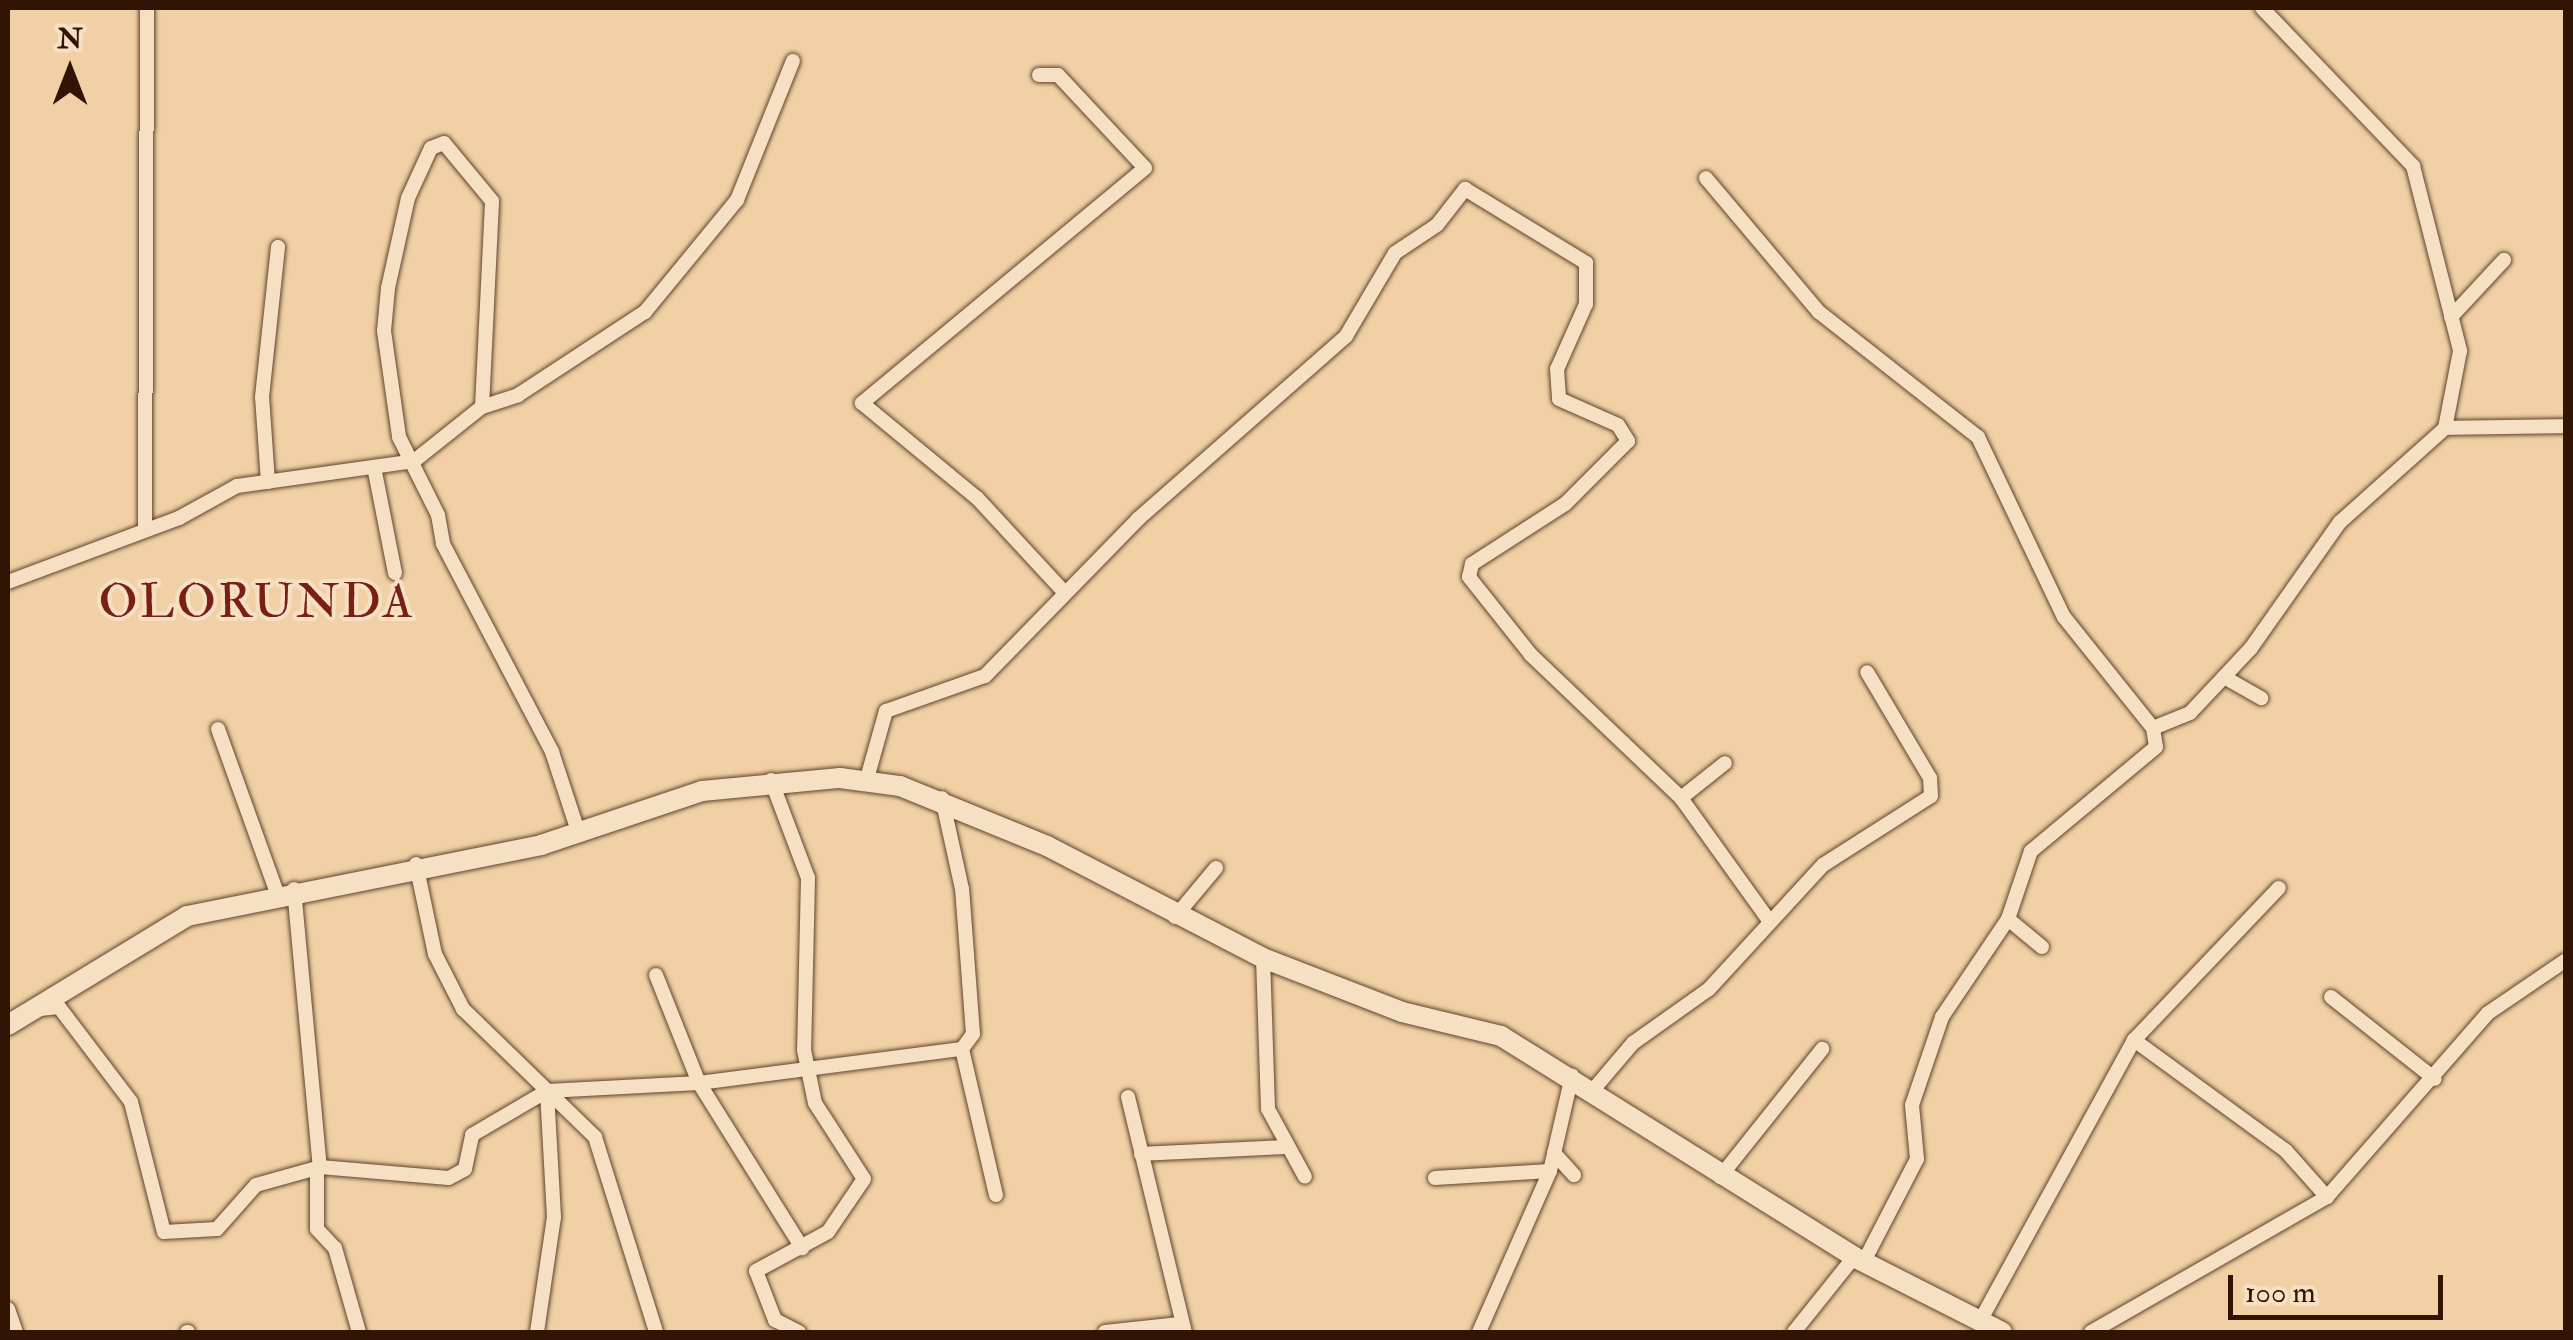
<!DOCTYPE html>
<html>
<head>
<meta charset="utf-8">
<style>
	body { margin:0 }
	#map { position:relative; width:2573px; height:1340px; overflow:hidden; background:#f0d0a4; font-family:"IM FELL Double Pica",serif }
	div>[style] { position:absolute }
	.roads { filter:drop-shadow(0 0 2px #61432b) drop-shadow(0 0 2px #61432b) }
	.street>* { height:14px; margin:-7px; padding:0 7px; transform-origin:7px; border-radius:7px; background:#f5e0c4 }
	.secondary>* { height:20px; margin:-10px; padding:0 10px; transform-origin:10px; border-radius:10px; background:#f5e0c4 }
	span { translate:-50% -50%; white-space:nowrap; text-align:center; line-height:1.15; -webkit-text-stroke:8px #f5e0c4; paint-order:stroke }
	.quarter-label { font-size:48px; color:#7a1f14; letter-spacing:2.5px }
	.frame { position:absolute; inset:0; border:10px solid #311403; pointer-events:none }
	.north { position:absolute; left:20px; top:20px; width:100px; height:100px; -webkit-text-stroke:8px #f5e0c4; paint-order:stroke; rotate:0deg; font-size:28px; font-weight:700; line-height:40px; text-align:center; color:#311403 }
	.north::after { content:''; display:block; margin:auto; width:35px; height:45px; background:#311403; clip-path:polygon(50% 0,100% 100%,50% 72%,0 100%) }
	.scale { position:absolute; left:2228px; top:1275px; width:215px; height:45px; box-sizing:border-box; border:5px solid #311403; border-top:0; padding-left:12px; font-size:30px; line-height:35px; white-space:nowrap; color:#311403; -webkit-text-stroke:8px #f5e0c4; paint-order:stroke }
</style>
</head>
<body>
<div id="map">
	<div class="roads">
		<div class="street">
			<i style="left:2262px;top:8px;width:219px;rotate:46.3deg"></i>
			<i style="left:2413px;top:166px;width:191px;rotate:75.7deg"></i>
			<i style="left:2460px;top:351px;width:78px;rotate:101deg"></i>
			<i style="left:2445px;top:428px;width:121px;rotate:-0.9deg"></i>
			<i style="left:1039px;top:75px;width:19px"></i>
			<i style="left:1058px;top:75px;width:127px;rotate:46.9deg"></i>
			<i style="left:1145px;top:168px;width:368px;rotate:140.3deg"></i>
			<i style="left:862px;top:403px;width:149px;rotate:39.6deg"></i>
			<i style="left:977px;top:498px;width:129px;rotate:47.2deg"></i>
			<i style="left:1706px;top:178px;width:175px;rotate:49.9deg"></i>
			<i style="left:1819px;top:312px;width:202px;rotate:38.2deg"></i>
			<i style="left:1978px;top:437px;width:199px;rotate:64.5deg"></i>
			<i style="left:2064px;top:617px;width:142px;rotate:51.3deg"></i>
			<i style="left:2153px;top:728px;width:19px;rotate:81deg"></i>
			<i style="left:2156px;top:747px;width:163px;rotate:140.2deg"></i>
			<i style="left:2031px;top:851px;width:72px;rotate:108.7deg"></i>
			<i style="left:2008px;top:919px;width:118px;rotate:124deg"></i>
			<i style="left:1942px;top:1017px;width:93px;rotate:108.8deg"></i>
			<i style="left:1912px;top:1105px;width:54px;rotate:84.7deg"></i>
			<i style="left:1917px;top:1159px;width:117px;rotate:117.4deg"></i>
			<i style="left:2451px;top:317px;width:78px;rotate:-47.1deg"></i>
			<i style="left:482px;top:407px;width:206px;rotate:-87.2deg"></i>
			<i style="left:492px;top:201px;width:75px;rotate:-129.6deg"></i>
			<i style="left:444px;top:143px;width:14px;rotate:159deg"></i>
			<i style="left:431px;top:148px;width:55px;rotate:114.7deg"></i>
			<i style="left:408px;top:198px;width:92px;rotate:102.5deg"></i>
			<i style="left:388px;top:288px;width:43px;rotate:95.3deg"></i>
			<i style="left:384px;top:331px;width:107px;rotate:81.9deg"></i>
			<i style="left:399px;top:437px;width:87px;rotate:63.4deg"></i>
			<i style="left:438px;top:515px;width:29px;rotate:80deg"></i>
			<i style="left:443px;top:544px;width:235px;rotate:62.3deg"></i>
			<i style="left:552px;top:752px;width:83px;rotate:71.8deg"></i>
			<i style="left:375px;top:472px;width:103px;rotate:78.8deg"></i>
			<i style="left:268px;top:482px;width:85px;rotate:-94deg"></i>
			<i style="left:262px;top:397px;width:151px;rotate:-83.9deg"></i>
			<i style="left:145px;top:528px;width:520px;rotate:-89.78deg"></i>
			<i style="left:8px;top:582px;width:183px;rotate:-20.5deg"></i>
			<i style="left:179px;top:518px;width:66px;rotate:-28.9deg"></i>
			<i style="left:237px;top:486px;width:179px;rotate:-8deg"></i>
			<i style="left:414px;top:461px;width:87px;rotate:-38.5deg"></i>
			<i style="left:482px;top:407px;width:38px;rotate:-18deg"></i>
			<i style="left:518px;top:395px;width:152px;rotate:-33.2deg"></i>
			<i style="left:645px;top:312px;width:145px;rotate:-50.6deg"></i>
			<i style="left:737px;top:200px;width:150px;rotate:-68.1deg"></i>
			<i style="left:2224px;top:677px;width:43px;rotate:29.6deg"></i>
			<i style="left:2153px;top:728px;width:40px;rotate:-22deg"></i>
			<i style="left:2190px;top:713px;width:89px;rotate:-46.8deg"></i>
			<i style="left:2251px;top:648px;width:154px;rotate:-54.8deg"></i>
			<i style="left:2340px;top:522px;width:141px;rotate:-41.8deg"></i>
			<i style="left:218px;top:729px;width:174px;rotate:70.2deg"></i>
			<i style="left:771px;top:780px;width:105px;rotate:69.3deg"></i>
			<i style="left:808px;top:878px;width:172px;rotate:91.3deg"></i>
			<i style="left:804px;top:1050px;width:54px;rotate:78.3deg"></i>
			<i style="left:815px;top:1103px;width:90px;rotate:57.2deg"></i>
			<i style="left:864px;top:1179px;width:64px;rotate:124.2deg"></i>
			<i style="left:828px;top:1232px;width:82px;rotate:151.6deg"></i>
			<i style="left:756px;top:1271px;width:53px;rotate:68.8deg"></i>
			<i style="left:775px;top:1320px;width:27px;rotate:27deg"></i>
			<i style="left:866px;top:782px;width:74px;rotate:-74.3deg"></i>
			<i style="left:886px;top:711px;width:105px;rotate:-19.5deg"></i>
			<i style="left:985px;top:676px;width:219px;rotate:-45.7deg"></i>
			<i style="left:1138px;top:519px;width:277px;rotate:-41.3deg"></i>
			<i style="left:1346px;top:336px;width:96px;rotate:-59.4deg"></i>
			<i style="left:1395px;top:253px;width:50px;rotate:-33.7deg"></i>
			<i style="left:1437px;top:225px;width:46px;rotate:-52.1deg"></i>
			<i style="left:1465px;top:189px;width:142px;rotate:31.4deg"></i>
			<i style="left:1586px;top:263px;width:41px;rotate:90deg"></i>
			<i style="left:1586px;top:304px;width:71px;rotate:114deg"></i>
			<i style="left:1557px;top:369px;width:30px;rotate:86deg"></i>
			<i style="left:1559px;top:399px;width:64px;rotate:23.8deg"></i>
			<i style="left:1618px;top:425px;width:19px;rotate:58deg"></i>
			<i style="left:1628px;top:441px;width:89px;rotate:135deg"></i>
			<i style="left:1565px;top:504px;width:111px;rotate:147.2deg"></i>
			<i style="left:1472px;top:564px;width:13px;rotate:103deg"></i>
			<i style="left:1469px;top:577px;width:100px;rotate:51.5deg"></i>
			<i style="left:1531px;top:655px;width:207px;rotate:43.6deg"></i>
			<i style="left:1681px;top:798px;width:149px;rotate:54.3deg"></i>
			<i style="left:1681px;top:798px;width:56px;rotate:-38.5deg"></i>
			<i style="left:416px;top:864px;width:92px;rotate:78.1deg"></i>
			<i style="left:435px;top:954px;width:62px;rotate:63deg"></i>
			<i style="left:463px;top:1009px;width:184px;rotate:44.1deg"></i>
			<i style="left:595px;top:1137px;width:204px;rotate:72.6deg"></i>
			<i style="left:294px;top:889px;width:279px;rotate:84.7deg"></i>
			<i style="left:320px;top:1167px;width:129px;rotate:4.9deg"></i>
			<i style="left:449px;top:1178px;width:18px;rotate:-29deg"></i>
			<i style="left:465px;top:1169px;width:35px;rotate:-78deg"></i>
			<i style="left:472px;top:1135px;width:87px;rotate:-30.4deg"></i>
			<i style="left:547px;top:1091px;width:152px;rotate:-3deg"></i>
			<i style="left:699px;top:1083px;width:265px;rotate:-7.4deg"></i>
			<i style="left:962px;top:1049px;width:19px;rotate:-54deg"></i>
			<i style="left:973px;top:1034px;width:145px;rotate:-94.3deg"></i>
			<i style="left:962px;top:889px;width:93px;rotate:-102.4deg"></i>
			<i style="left:1175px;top:917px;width:64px;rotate:-50.1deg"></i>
			<i style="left:2008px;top:919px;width:44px;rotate:39.5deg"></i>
			<i style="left:1263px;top:958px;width:151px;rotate:88.1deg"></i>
			<i style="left:1268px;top:1109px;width:77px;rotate:61.4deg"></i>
			<i style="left:656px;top:975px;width:116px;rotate:68.3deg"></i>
			<i style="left:699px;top:1083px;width:195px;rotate:58deg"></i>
			<i style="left:2331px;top:997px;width:132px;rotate:38.3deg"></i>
			<i style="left:40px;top:1009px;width:19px;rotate:-6deg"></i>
			<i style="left:59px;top:1007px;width:119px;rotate:52.8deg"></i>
			<i style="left:131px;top:1102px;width:134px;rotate:75.8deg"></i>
			<i style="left:164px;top:1232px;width:53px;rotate:-3.2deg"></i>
			<i style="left:217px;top:1229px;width:59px;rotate:-48.4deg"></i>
			<i style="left:256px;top:1185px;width:66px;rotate:-15.7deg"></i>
			<i style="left:2134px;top:1040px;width:210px;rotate:-46.4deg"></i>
			<i style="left:962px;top:1049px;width:150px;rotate:76.9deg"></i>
			<i style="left:1593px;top:1090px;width:62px;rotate:-49.6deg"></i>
			<i style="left:1633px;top:1043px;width:93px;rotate:-35.4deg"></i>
			<i style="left:1709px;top:989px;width:168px;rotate:-47.4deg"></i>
			<i style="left:1823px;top:865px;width:128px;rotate:-32.6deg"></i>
			<i style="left:1931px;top:796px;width:18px;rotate:-93deg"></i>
			<i style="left:1930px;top:778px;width:123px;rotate:-120.7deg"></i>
			<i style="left:1128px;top:1097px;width:242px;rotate:76.4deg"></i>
			<i style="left:1554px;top:1153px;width:30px;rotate:48deg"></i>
			<i style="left:1141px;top:1154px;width:143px;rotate:-2.8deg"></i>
			<i style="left:317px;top:1174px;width:55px;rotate:90deg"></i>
			<i style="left:317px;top:1229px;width:26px;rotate:47deg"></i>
			<i style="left:335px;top:1248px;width:87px;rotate:74.1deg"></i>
			<i style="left:1720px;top:1177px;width:164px;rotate:-51.4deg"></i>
			<i style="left:1435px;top:1178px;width:115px;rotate:-3.5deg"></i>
			<i style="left:2327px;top:1197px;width:244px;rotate:-48.8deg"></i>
			<i style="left:2488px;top:1013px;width:94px;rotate:-34.2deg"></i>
			<i style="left:8px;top:1309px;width:24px;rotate:71deg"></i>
			<i style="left:1979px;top:1323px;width:323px;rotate:-61.3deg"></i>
			<i style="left:2134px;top:1040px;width:188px;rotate:36.1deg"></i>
			<i style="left:2286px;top:1151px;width:62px;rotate:48.3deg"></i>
			<i style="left:2327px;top:1197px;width:272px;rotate:150.2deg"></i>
			<i style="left:187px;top:1332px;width:1px"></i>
			<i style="left:537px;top:1332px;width:116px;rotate:-81.6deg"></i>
			<i style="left:554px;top:1217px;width:126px;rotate:-93.2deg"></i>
			<i style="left:1105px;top:1332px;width:75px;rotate:-6.1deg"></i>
			<i style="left:1479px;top:1332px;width:176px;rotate:-66.2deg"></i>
			<i style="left:1550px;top:1171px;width:98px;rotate:-77deg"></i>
			<i style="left:1794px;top:1332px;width:96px;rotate:-51.3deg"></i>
		</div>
		<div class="secondary">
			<i style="left:8px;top:1025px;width:210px;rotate:-31.3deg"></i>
			<i style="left:187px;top:916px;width:361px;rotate:-11.3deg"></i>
			<i style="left:541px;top:845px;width:170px;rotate:-18.5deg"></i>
			<i style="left:702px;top:791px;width:139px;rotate:-5.4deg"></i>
			<i style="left:840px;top:778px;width:61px;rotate:7.6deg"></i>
			<i style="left:900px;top:786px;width:159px;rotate:22.2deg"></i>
			<i style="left:1047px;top:846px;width:243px;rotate:27.4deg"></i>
			<i style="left:1263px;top:958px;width:149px;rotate:21.2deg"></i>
			<i style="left:1402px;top:1012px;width:102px;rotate:13.6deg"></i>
			<i style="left:1501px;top:1036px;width:416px;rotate:32deg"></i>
			<i style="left:1854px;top:1257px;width:166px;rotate:26.9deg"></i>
		</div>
	</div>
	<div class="quarter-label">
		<span style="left:257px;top:603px">OLORUNDA</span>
	</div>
	<div class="frame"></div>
	<div class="north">N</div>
	<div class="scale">100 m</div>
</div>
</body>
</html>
